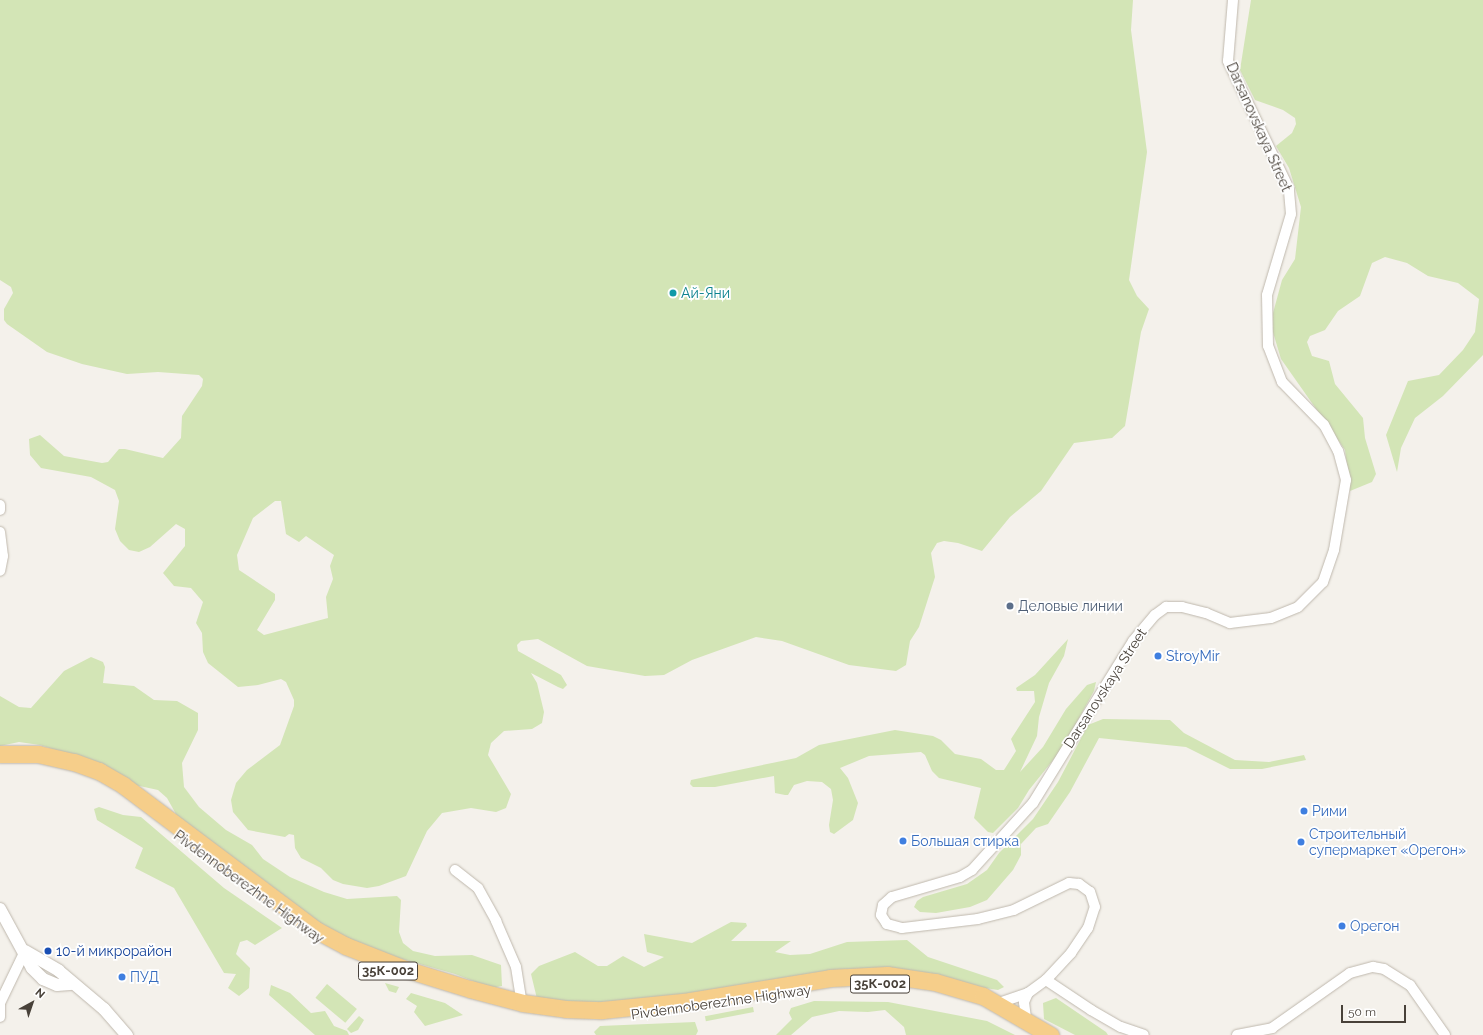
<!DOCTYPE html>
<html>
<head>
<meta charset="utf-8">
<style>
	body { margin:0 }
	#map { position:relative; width:1483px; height:1035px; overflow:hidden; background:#f4f1eb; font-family:Raleway,sans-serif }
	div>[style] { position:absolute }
	.green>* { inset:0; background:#d3e5b6; transform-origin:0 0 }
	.roads { filter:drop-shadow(0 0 1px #bfb8ad) drop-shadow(0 0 1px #bfb8ad) }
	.minor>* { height:10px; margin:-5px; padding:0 5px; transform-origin:5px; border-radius:5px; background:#fff }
	.tertiary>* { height:12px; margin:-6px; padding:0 6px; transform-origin:6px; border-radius:6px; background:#fff }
	.trunk>* { height:17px; margin:-8.5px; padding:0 8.5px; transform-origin:8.5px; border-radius:8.5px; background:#f6ce8a }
	.dots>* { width:11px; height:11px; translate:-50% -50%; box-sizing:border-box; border:2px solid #fff; border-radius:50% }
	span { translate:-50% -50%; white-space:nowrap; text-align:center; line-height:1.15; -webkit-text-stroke:3.5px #fff; paint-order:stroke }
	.shield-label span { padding:1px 3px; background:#fff; border:1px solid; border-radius:3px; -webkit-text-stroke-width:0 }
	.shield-label { font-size:13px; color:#484139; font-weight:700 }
	.street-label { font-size:14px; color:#484139 }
	.culture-label { font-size:14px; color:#0d838f }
	.left { translate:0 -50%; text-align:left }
	.service-label { font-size:14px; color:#4e5e75 }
	.shop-label { font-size:14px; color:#366cbe }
	.transit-label { font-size:14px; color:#164399 }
	.north { position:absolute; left:12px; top:983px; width:40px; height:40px; -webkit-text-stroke:3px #fff; paint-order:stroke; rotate:40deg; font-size:11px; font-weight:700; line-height:16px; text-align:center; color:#484139 }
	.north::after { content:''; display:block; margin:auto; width:14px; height:18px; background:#484139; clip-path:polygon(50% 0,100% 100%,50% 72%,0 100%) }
	.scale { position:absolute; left:1341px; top:1005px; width:65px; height:18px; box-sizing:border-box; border:2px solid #484139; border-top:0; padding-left:5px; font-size:12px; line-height:14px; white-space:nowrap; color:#484139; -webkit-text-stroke:3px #fff; paint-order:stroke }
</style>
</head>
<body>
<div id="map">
	<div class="green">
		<i style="clip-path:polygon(evenodd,0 0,1133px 0,1131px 30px,1147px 152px,1129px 280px,1137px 296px,1149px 309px,1141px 332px,1125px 426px,1112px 438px,1074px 443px,1041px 491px,1010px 517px,982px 551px,958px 543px,944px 541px,937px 543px,931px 553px,935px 577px,919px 627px,910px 641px,906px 665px,896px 671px,849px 665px,782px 641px,756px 637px,692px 660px,664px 675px,645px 676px,587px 666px,538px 639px,521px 641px,517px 645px,518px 651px,561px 675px,567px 685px,563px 689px,558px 687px,531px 673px,537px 683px,544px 712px,542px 723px,532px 729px,504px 731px,491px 743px,488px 755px,511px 794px,506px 808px,496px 812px,471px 808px,442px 813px,427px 831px,406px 876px,379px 886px,367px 888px,343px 884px,333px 880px,321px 868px,301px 858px,295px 848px,294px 835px,289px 834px,285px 837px,248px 830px,233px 812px,231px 800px,236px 783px,247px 770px,280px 745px,294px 706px,294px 700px,286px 682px,281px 679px,258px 685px,238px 687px,208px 663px,203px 652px,202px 633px,196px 623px,203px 602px,191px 588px,174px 586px,163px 573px,185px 546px,185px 529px,176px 524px,150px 547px,139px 552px,129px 550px,120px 541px,115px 529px,119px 501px,115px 490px,91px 477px,41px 468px,30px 455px,29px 439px,40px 435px,64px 456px,102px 463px,108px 462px,119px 449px,125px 449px,163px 458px,181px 438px,182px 416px,202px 386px,203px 379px,199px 375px,158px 372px,127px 374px,82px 364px,47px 352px,7px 324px,4px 320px,4px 309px,13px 293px,11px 287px,0 280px,0 0,275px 501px,281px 501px,286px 534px,299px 542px,306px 536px,334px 555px,330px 566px,333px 579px,326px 597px,328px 618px,264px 635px,257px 630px,275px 600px,275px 594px,239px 570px,237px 555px,253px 518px,275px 501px)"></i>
		<i style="clip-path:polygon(1251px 0,1483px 0,1483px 355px,1443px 396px,1415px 418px,1401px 448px,1397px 472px,1386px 435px,1408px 381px,1439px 375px,1463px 350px,1475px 332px,1479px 299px,1458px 283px,1428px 276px,1407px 263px,1385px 257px,1372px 263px,1360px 296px,1338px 311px,1325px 330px,1310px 336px,1307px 342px,1312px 356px,1329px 361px,1335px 384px,1363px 418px,1365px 438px,1376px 474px,1372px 482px,1350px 491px,1345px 450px,1281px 359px,1272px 329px,1273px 313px,1282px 280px,1295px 259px,1301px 207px,1289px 168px,1276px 146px,1292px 133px,1296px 124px,1295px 118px,1283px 110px,1255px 100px,1240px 70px)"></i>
		<i style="clip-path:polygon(1068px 639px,1064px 656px,1049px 683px,1039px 717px,1037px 736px,1020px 772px,1043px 747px,1066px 709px,1087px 685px,1096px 682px,1094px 691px,1062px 749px,1029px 790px,1018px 808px,993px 833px,988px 832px,974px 818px,981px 788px,939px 778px,932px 771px,925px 755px,921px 752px,869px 756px,840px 768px,848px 778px,858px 803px,853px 820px,834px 834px,830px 832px,829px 825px,833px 800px,831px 789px,822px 782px,807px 781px,794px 785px,788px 795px,785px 795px,775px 793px,774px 776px,715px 787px,693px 787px,690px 784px,691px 780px,796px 758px,819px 745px,895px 730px,933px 736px,941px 740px,955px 754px,981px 759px,996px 770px,1004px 770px,1016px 751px,1011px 739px,1035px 702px,1034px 691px,1017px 691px,1016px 688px,1035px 675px)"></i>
		<i style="clip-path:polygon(91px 657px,103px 662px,105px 667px,103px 683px,134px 686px,154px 700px,177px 701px,198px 713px,198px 730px,182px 763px,184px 787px,199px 807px,226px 830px,252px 845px,263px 859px,290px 877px,324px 892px,347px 899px,397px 896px,401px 900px,399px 932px,403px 943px,413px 951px,435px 956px,472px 955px,501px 965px,502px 986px,491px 988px,455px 974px,367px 949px,350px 941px,317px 921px,181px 823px,167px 798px,158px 790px,135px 785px,65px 753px,40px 745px,19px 742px,0 746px,0 696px,19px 707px,31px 708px,64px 671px)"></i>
		<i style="clip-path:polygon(1103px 719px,1170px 720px,1184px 733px,1235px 760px,1269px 762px,1304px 755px,1306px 760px,1262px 769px,1230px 769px,1186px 747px,1099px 738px,1070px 792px,1048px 824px,1036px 828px,1021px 844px,1021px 855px,1013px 870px,987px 900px,970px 907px,936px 913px,920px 912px,914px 907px,917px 901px,923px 897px,967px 884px,987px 870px,999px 853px,1033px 819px,1058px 782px,1088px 725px)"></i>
		<i style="clip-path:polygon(99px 807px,123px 815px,141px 817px,224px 888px,282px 928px,255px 945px,247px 940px,240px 942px,236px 954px,250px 968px,249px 988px,239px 996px,228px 988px,236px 974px,224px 973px,174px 888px,135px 868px,143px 848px,97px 820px,94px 809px)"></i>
		<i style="clip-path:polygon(731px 922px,746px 923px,747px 926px,731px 941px,791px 941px,775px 952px,790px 955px,810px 954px,847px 942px,907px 940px,928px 957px,997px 980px,1004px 987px,998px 990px,885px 972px,665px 997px,539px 1007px,531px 974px,539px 966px,575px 952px,598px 966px,607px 966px,623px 956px,644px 967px,664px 957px,647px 952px,644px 934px,692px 943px)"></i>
		<i style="clip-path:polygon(385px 983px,399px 987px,396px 993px,389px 991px)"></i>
		<i style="left:327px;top:984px;width:39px;height:18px;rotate:40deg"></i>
		<i style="clip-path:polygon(271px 985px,290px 993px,311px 1013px,325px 1011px,334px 1026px,347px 1031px,349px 1035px,315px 1035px,269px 995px)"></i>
		<i style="clip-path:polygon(411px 993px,445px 1003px,463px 1015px,425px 1026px,414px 1012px,417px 1006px,406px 999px)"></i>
		<i style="clip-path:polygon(1056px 998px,1106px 1032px,1108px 1035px,1075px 1035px,1044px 1019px,1043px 1003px)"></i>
		<i style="clip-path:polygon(814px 1001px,888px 1002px,987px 1021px,1015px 1035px,906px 1035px,904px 1027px,885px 1010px,868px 1012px,839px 1011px,812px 1017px,791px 1035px,776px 1035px,792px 1019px,789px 1013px,791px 1008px)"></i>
		<i style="left:753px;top:1007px;width:5px;height:49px;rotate:79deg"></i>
		<i style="clip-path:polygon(359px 1016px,364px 1020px,358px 1030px,351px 1033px,347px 1029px)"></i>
		<i style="clip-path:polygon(695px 1022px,698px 1031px,696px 1035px,596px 1035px,594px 1032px,600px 1026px)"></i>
	</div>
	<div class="roads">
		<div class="minor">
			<i style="left:0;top:505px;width:5px;rotate:90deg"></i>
			<i style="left:0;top:532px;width:24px;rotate:83deg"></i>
			<i style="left:3px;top:556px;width:15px;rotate:101deg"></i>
			<i style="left:455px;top:870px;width:29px;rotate:38deg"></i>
			<i style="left:478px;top:888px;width:38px;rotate:61deg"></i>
			<i style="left:496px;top:921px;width:50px;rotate:66.5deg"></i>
			<i style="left:516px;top:967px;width:36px;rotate:81deg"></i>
			<i style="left:1046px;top:980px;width:54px;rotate:33.7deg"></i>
			<i style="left:1091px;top:1010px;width:34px;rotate:30deg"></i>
			<i style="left:1121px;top:1027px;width:24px;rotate:19deg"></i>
			<i style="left:1028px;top:993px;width:10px;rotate:114deg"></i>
			<i style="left:1024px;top:1002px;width:16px;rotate:83deg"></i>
			<i style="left:1026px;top:1018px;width:6px;rotate:59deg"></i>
			<i style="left:996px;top:1004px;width:34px;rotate:-19deg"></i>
			<i style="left:1028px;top:993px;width:22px;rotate:-36deg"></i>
			<i style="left:1046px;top:980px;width:37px;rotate:-47deg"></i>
			<i style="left:1071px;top:953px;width:30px;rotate:-56deg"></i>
			<i style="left:1088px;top:928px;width:22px;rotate:-72deg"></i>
			<i style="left:1095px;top:907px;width:16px;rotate:-108deg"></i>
			<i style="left:1090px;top:892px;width:14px;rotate:-144deg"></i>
			<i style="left:1079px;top:884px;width:10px;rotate:-174deg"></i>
			<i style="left:1069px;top:883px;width:61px;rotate:153.9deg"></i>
			<i style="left:1014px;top:910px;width:37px;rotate:166deg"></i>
			<i style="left:978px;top:919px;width:77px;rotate:173.2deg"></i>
			<i style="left:902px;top:928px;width:16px;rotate:-165deg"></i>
			<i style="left:887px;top:924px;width:11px;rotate:-124deg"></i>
			<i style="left:881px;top:915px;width:10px;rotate:-79deg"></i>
			<i style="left:883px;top:905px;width:12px;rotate:-42deg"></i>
			<i style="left:892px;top:897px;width:71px;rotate:-16.4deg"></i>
			<i style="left:960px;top:877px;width:14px;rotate:-30deg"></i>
			<i style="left:972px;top:870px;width:91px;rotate:-47.7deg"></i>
			<i style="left:1033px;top:803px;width:190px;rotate:-58.3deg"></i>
			<i style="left:1133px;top:641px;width:34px;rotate:-50deg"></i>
			<i style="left:1155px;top:615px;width:14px;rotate:-36deg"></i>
			<i style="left:1166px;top:607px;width:16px"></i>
			<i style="left:1182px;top:607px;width:25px;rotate:14deg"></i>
			<i style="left:1206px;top:613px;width:26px;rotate:23deg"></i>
			<i style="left:1230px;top:623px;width:41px;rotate:-7deg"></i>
			<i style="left:1271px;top:618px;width:29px;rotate:-22deg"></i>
			<i style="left:1298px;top:607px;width:35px;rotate:-45deg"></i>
			<i style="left:1323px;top:582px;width:34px;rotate:-71deg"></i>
			<i style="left:1334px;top:550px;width:71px;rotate:-80.3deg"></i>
			<i style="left:1346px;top:480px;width:30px;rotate:-105deg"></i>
			<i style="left:1338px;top:451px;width:30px;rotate:-118deg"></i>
			<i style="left:1324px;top:425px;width:60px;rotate:-134.3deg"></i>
			<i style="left:1282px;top:382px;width:39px;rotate:-111deg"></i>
			<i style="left:1268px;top:346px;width:51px;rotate:-91.1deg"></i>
			<i style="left:1267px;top:295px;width:84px;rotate:-73.5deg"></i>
			<i style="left:1291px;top:214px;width:25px;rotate:-95deg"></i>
			<i style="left:1289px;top:189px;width:142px;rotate:-115.5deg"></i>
			<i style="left:1228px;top:61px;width:61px;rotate:-85.3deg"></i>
			<i style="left:0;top:1017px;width:14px;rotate:-90deg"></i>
			<i style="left:0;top:1003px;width:58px;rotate:-64.3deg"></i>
			<i style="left:1237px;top:1035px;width:36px;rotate:-11deg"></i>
			<i style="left:1272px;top:1028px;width:95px;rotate:-35.2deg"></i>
			<i style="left:1350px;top:973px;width:24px;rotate:-15deg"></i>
			<i style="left:1373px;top:967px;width:11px;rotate:10deg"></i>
			<i style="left:1384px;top:969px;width:31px;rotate:32deg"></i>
			<i style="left:1410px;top:985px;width:61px;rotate:55deg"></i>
		</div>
		<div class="tertiary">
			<i style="left:0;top:909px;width:67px;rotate:61.5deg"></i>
			<i style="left:32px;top:968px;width:16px;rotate:45deg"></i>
			<i style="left:43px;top:979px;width:15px;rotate:23deg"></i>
			<i style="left:57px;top:985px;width:16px;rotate:-4deg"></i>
			<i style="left:25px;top:951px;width:39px;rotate:30deg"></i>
			<i style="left:59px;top:971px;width:59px;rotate:40.2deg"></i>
			<i style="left:104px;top:1009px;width:35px;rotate:49deg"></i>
		</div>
		<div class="trunk">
			<i style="left:0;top:754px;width:38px"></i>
			<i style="left:38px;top:754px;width:37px;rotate:13deg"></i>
			<i style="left:74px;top:762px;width:27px;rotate:20deg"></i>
			<i style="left:99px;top:771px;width:28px;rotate:30deg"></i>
			<i style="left:123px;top:785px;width:241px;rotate:36.9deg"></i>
			<i style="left:316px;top:930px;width:34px;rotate:28deg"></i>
			<i style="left:346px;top:946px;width:60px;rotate:21.4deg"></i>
			<i style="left:402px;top:968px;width:71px;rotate:17.2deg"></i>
			<i style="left:470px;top:989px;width:55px;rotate:14.8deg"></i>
			<i style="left:523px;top:1003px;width:43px;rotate:7.9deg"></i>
			<i style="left:566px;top:1009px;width:36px;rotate:2deg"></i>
			<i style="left:602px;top:1010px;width:88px;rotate:-5.8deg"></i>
			<i style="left:690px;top:1001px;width:142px;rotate:-9.3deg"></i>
			<i style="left:830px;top:978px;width:57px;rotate:-3deg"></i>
			<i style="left:887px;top:975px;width:49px;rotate:8.3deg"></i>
			<i style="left:935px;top:982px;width:50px;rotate:16.3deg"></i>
			<i style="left:983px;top:996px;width:78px;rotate:30.2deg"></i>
		</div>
	</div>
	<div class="dots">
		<i style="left:673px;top:293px;background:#0f9aa8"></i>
		<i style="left:1010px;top:606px;background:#5c6f8a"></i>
		<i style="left:1158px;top:656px;background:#3f7fe0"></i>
		<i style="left:1304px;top:811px;background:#3f7fe0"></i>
		<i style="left:903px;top:841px;background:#3f7fe0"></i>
		<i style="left:1301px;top:842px;background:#3f7fe0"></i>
		<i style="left:1342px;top:926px;background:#3f7fe0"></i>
		<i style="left:48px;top:951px;background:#1a4fb4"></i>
		<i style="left:122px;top:977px;background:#3f7fe0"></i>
	</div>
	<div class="shield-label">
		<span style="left:388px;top:971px">35К-002</span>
		<span style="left:880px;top:984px">35К-002</span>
	</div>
	<div class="street-label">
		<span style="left:1259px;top:127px;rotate:66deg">Darsanovskaya Street</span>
		<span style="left:1105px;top:688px;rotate:-57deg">Darsanovskaya Street</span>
		<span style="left:249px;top:887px;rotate:36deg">Pivdennoberezhne Highway</span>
		<span style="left:721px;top:1002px;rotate:-8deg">Pivdennoberezhne Highway</span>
	</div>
	<div class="culture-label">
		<span class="left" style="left:681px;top:293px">Ай-Яни</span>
	</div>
	<div class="service-label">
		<span class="left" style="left:1018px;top:606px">Деловые линии</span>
	</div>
	<div class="shop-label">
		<span class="left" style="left:1166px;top:656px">StroyMir</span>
		<span class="left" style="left:1312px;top:811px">Рими</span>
		<span class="left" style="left:1309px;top:842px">Строительный<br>супермаркет «Орегон»</span>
		<span class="left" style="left:911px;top:841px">Большая стирка</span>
		<span class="left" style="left:1350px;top:926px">Орегон</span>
		<span class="left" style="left:130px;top:977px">ПУД</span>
	</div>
	<div class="transit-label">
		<span class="left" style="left:56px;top:951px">10-й микрорайон</span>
	</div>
	<div class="north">N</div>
	<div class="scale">50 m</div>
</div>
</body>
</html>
